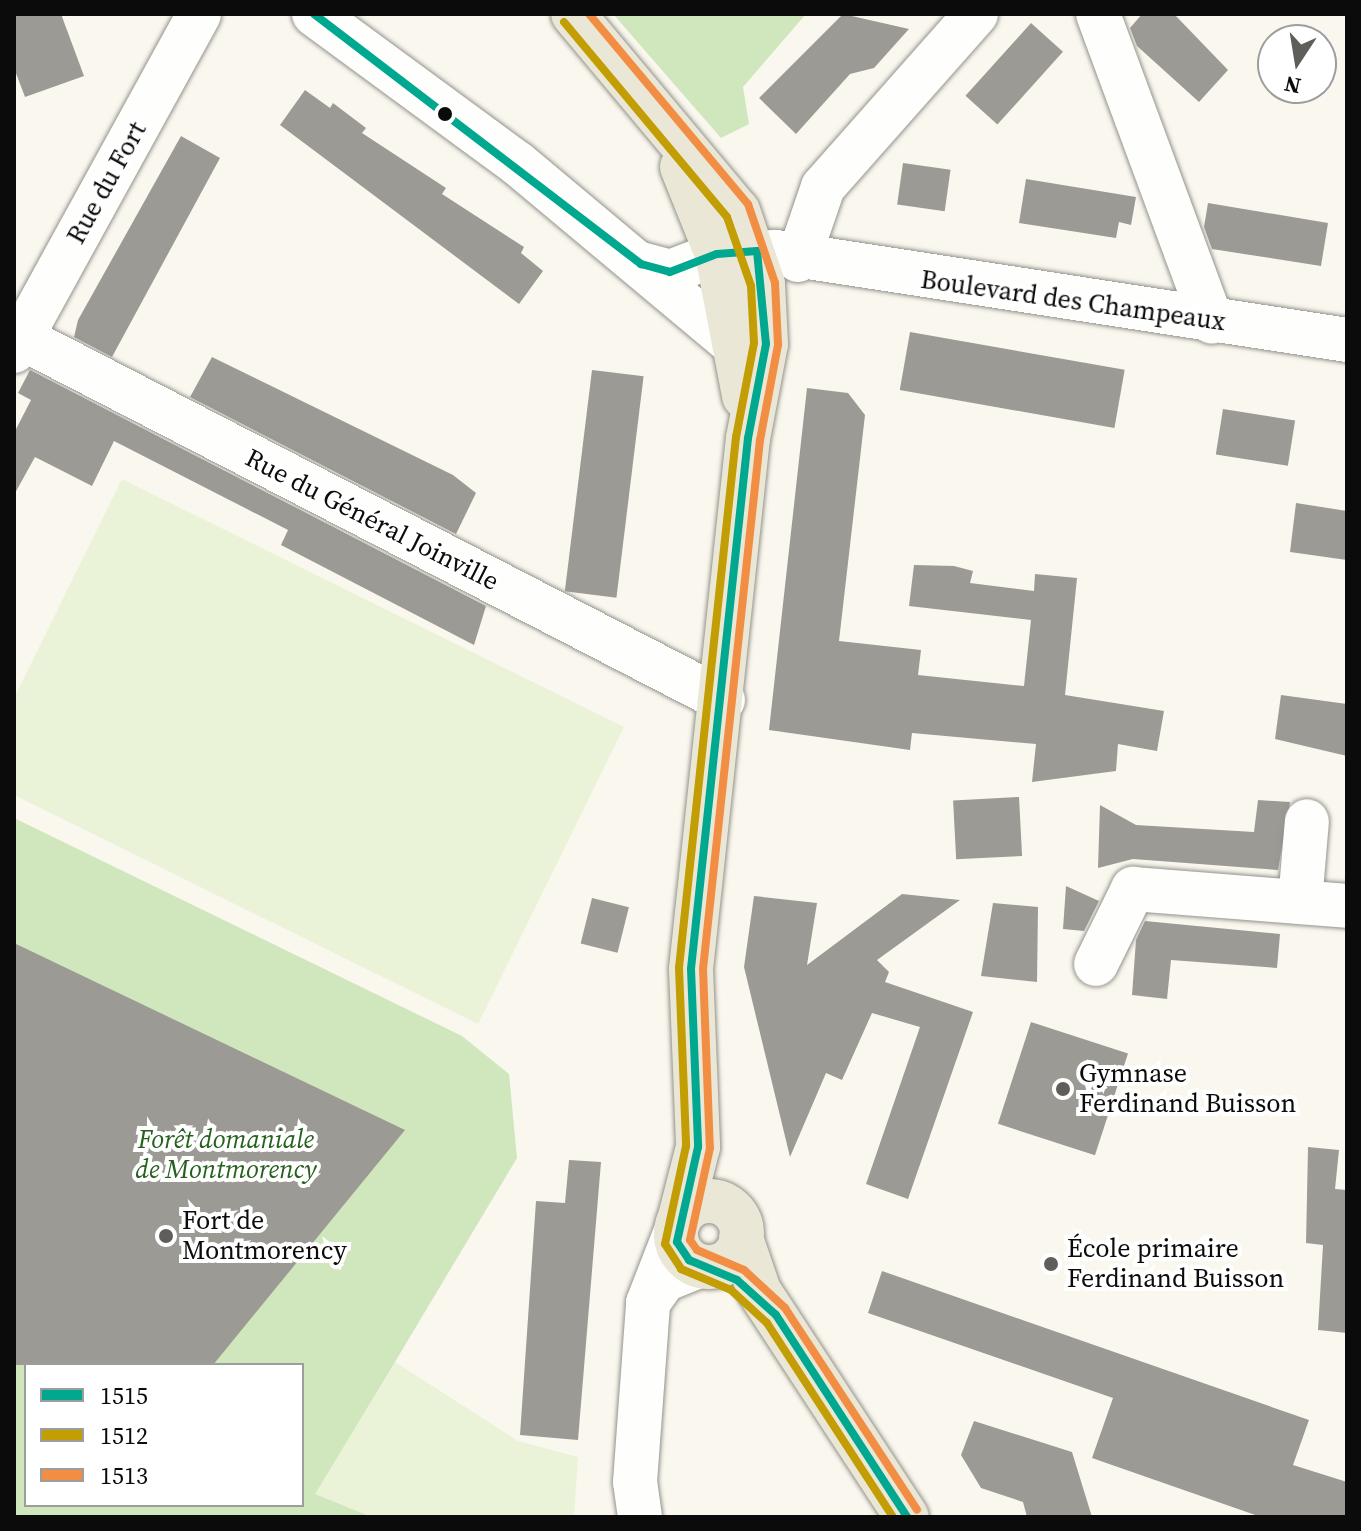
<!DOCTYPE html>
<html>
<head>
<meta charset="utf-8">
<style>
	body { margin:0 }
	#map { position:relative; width:1361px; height:1531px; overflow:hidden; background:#faf8ee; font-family:"Source Serif 4",serif }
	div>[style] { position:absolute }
	.forest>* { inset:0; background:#d0e6bc }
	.pitch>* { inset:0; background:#eaf2d8 }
	.building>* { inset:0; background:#9c9a94; transform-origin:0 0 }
	.roads { filter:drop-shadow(0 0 2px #93928d) drop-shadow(0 0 2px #93928d) }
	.minor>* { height:44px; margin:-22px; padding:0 22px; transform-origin:22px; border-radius:22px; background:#fefefc }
	.major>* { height:44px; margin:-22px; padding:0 22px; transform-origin:22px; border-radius:22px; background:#ebe7d7 }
	.major>.ring { margin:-22px; padding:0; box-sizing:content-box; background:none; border:44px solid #ebe7d7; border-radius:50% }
	.bus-1>* { height:8px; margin:-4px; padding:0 4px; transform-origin:4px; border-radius:4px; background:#00a88f }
	.bus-2>* { height:8px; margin:-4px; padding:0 4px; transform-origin:4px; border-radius:4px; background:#c29d03 }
	.bus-3>* { height:8px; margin:-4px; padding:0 4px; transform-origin:4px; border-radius:4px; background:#f28e43 }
	.dots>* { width:22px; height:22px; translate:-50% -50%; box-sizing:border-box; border:4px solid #fff; border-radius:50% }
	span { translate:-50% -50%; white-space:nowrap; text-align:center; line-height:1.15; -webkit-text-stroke:8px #fff; paint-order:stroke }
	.street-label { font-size:26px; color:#0b0b0b }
	.poi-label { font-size:26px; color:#0b0b0b }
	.left { translate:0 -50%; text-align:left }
	.park-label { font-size:26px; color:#26601e; font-style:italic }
	.frame { position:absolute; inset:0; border:16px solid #0b0b0b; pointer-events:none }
	.legend { position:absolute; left:24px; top:1363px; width:280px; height:144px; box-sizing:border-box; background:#fff; border:2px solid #9d9d9d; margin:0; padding:10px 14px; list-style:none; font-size:24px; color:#0b0b0b }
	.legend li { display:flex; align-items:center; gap:16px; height:40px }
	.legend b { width:40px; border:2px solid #9d9d9d }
	.north { position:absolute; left:1257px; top:24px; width:80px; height:80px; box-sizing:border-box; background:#fff; border:2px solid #9d9d9d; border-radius:50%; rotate:192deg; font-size:22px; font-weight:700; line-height:32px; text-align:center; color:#0b0b0b }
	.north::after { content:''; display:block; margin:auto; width:28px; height:36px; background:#5f5e5a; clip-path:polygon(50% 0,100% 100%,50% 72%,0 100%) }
</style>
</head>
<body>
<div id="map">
	<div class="forest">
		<i style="clip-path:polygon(613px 14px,806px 14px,743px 87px,749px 124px,721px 138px)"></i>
		<i style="clip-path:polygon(evenodd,14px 818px,462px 1036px,509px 1074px,517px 1158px,316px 1494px,372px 1517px,14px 1517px,14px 818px,26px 1365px,302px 1365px,302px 1505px,26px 1505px,26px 1365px)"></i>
	</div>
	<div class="pitch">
		<i style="clip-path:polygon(122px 479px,624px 727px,478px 1024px,14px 795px,14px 698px)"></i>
		<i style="clip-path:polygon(395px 1362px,518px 1441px,578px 1457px,574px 1517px,372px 1517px,315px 1494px)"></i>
	</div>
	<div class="building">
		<i style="clip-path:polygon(14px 14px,61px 14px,84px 76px,25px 97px,14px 68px)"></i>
		<i style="clip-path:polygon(843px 14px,909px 29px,874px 68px,850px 74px,796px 134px,759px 98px)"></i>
		<i style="clip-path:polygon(1142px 14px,1174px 14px,1228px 70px,1199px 102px,1137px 46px,1130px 28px)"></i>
		<i style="left:1031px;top:23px;width:43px;height:98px;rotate:42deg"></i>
		<i style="clip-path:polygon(305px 90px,330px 108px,333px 103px,366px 128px,362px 133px,446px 188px,442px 194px,524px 247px,521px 253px,543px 271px,519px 304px,280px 125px)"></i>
		<i style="clip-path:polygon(181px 136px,220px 158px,112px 357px,74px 337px,78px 320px)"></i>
		<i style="left:903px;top:163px;width:48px;height:42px;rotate:8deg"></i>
		<i style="clip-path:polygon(1026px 179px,1136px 197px,1131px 225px,1119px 222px,1116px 238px,1019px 223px)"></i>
		<i style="clip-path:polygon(1208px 203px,1328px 223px,1321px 266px,1212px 249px,1204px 227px)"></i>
		<i style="left:910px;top:332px;width:218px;height:59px;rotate:10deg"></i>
		<i style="clip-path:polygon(212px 357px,453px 475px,476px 493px,456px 534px,190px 397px)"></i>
		<i style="clip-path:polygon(30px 370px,486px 606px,474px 645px,281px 545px,288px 530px,114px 441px,92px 486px,35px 457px,14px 495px,14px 433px,31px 400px,18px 393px)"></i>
		<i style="left:592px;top:370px;width:52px;height:223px;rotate:7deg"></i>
		<i style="clip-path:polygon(807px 388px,848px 393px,865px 415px,839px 641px,921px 650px,918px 675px,1024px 686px,1031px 620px,909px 606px,914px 565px,954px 566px,973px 571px,970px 583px,1034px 591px,1035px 574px,1077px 578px,1065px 695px,1164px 711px,1157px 751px,1118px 744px,1116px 771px,1032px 782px,1036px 744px,912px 733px,910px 750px,769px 730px)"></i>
		<i style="left:1223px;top:409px;width:73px;height:46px;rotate:9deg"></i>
		<i style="clip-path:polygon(1296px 503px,1347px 511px,1347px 560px,1290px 552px)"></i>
		<i style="clip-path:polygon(1281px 695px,1347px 704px,1347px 756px,1275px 739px)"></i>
		<i style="left:1019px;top:797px;width:59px;height:66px;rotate:87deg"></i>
		<i style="clip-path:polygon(1258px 800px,1290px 802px,1278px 870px,1133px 859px,1098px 868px,1100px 805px,1136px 825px,1254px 832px)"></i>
		<i style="clip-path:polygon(1066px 886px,1099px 901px,1084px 931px,1063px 929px)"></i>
		<i style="clip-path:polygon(902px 894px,960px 900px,877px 960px,889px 972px,885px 982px,973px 1012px,908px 1199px,866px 1184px,920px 1027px,872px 1013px,842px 1080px,826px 1073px,790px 1157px,744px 967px,754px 896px,817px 903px,807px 965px)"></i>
		<i style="left:592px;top:898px;width:38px;height:47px;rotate:14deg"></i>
		<i style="clip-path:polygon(993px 903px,1038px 907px,1037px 982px,981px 976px)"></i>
		<i style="clip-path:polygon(1145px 921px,1280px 934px,1277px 968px,1171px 960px,1167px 999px,1132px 995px,1136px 940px)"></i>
		<i style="clip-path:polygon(14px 943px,405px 1130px,213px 1365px,14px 1365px)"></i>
		<i style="left:1031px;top:1022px;width:102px;height:107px;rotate:18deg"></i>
		<i style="clip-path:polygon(1308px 1147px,1339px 1150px,1335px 1189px,1347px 1190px,1347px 1333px,1318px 1330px,1323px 1245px,1306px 1243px)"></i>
		<i style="clip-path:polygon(569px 1160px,601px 1162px,578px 1440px,520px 1435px,536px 1201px,565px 1203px)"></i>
		<i style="clip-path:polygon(882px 1271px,1309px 1420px,1293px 1465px,1347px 1482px,1347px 1517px,1261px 1517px,1092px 1458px,1113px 1398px,868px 1313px)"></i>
		<i style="clip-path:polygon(974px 1421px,1072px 1452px,1092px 1517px,1027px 1517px,1023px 1502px,981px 1488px,961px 1455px)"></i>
	</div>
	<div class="roads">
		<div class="minor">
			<i style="left:314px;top:14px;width:252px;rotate:36.3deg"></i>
			<i style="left:517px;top:163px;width:287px;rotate:39.9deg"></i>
			<i style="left:1098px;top:14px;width:328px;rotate:69.7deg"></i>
			<i style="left:798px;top:260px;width:77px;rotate:-71.1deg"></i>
			<i style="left:823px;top:187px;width:231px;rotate:-48.5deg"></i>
			<i style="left:641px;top:264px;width:30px;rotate:15deg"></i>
			<i style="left:670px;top:272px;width:50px;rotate:-21deg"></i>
			<i style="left:717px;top:254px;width:59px;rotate:-1.9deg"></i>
			<i style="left:776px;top:252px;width:578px;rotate:8.76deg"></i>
			<i style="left:22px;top:338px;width:789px;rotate:27.31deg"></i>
			<i style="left:14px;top:351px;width:384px;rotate:-61.2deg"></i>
			<i style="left:1300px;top:902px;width:81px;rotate:-85.1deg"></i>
			<i style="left:1096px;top:964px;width:84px;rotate:-63.7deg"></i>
			<i style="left:1133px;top:889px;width:215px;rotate:4.5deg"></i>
			<i style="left:676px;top:1231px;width:77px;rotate:111.3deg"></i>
			<i style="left:648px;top:1303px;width:28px;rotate:-55deg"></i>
			<i style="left:664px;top:1280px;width:37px;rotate:-22deg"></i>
			<i style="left:640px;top:1517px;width:35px;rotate:-98deg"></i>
			<i style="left:635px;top:1482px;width:179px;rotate:-85.8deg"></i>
		</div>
		<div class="major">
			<i style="left:573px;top:14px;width:257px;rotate:50.1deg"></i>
			<i style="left:738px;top:211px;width:77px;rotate:71.1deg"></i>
			<i style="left:763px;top:284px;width:60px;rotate:87.1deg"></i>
			<i style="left:766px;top:344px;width:96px;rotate:100.8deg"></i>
			<i style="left:748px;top:438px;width:534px;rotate:96.13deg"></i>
			<i style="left:691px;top:969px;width:178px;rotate:87.7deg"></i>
			<i style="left:698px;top:1147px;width:76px;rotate:104.4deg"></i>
			<i style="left:682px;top:167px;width:94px;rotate:68.1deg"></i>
			<i style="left:717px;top:254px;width:145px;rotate:79.2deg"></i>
			<i class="ring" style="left:676px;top:1201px;width:22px;height:22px"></i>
			<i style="left:741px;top:1238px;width:56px;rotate:71.2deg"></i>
			<i style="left:759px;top:1291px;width:270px;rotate:56.8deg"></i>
		</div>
	</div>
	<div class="bus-1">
		<i style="left:314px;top:14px;width:412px;rotate:37.4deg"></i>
		<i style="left:641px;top:264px;width:30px;rotate:15deg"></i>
		<i style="left:670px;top:272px;width:50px;rotate:-21deg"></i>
		<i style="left:717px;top:254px;width:40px;rotate:-4.3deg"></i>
		<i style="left:757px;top:251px;width:93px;rotate:84.5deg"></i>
		<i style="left:766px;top:344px;width:96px;rotate:100.8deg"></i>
		<i style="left:748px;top:438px;width:534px;rotate:96.13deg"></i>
		<i style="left:691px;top:969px;width:178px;rotate:87.7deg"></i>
		<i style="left:698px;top:1147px;width:97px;rotate:102.5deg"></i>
		<i style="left:677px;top:1242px;width:22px;rotate:56deg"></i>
		<i style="left:689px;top:1260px;width:52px;rotate:22.6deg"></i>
		<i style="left:737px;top:1280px;width:52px;rotate:41.9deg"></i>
		<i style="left:776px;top:1315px;width:241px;rotate:57deg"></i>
	</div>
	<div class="bus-2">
		<i style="left:564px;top:22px;width:254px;rotate:50.1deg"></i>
		<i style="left:727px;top:217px;width:73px;rotate:70.8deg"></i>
		<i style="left:751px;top:286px;width:57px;rotate:87deg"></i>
		<i style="left:754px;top:343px;width:96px;rotate:100.8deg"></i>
		<i style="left:736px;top:437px;width:534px;rotate:96.13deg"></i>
		<i style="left:679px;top:968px;width:178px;rotate:87.7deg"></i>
		<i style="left:686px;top:1146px;width:100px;rotate:102.1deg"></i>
		<i style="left:665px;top:1244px;width:30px;rotate:57deg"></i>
		<i style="left:681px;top:1269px;width:54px;rotate:22.8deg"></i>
		<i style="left:731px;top:1290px;width:49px;rotate:42.5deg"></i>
		<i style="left:767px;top:1323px;width:231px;rotate:57deg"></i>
	</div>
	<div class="bus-3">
		<i style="left:589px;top:14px;width:248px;rotate:50.1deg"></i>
		<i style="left:748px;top:204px;width:83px;rotate:71.1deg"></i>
		<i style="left:775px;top:283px;width:62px;rotate:87.2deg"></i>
		<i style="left:778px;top:345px;width:97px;rotate:100.7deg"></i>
		<i style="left:760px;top:440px;width:532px;rotate:96.15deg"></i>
		<i style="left:703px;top:969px;width:179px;rotate:87.8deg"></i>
		<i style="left:710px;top:1148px;width:94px;rotate:102.3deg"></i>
		<i style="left:690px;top:1240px;width:12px;rotate:55deg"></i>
		<i style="left:697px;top:1250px;width:51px;rotate:23.1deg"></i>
		<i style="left:744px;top:1270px;width:56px;rotate:42.8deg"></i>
		<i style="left:785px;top:1308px;width:241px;rotate:56.8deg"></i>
	</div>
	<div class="dots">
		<i style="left:445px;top:114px;background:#0b0b0b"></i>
		<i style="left:1063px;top:1089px;background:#5f5e5a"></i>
		<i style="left:166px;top:1236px;background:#5f5e5a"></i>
		<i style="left:1051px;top:1264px;background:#5f5e5a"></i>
	</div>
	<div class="street-label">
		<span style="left:107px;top:183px;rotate:-61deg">Rue du Fort</span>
		<span style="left:1073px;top:301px;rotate:8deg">Boulevard des Champeaux</span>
		<span style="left:372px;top:520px;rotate:27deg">Rue du Général Joinville</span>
	</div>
	<div class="poi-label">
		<span class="left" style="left:1079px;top:1089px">Gymnase<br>Ferdinand Buisson</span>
		<span class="left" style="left:182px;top:1236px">Fort de<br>Montmorency</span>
		<span class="left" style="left:1067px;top:1264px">École primaire<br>Ferdinand Buisson</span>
	</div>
	<div class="park-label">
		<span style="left:226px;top:1155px">Forêt domaniale<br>de Montmorency</span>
	</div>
	<div class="frame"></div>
	<ul class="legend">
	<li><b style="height:10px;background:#00a88f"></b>1515</li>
	<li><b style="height:10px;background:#c29d03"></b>1512</li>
	<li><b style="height:10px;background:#f28e43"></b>1513</li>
	</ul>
	<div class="north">N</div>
</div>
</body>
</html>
